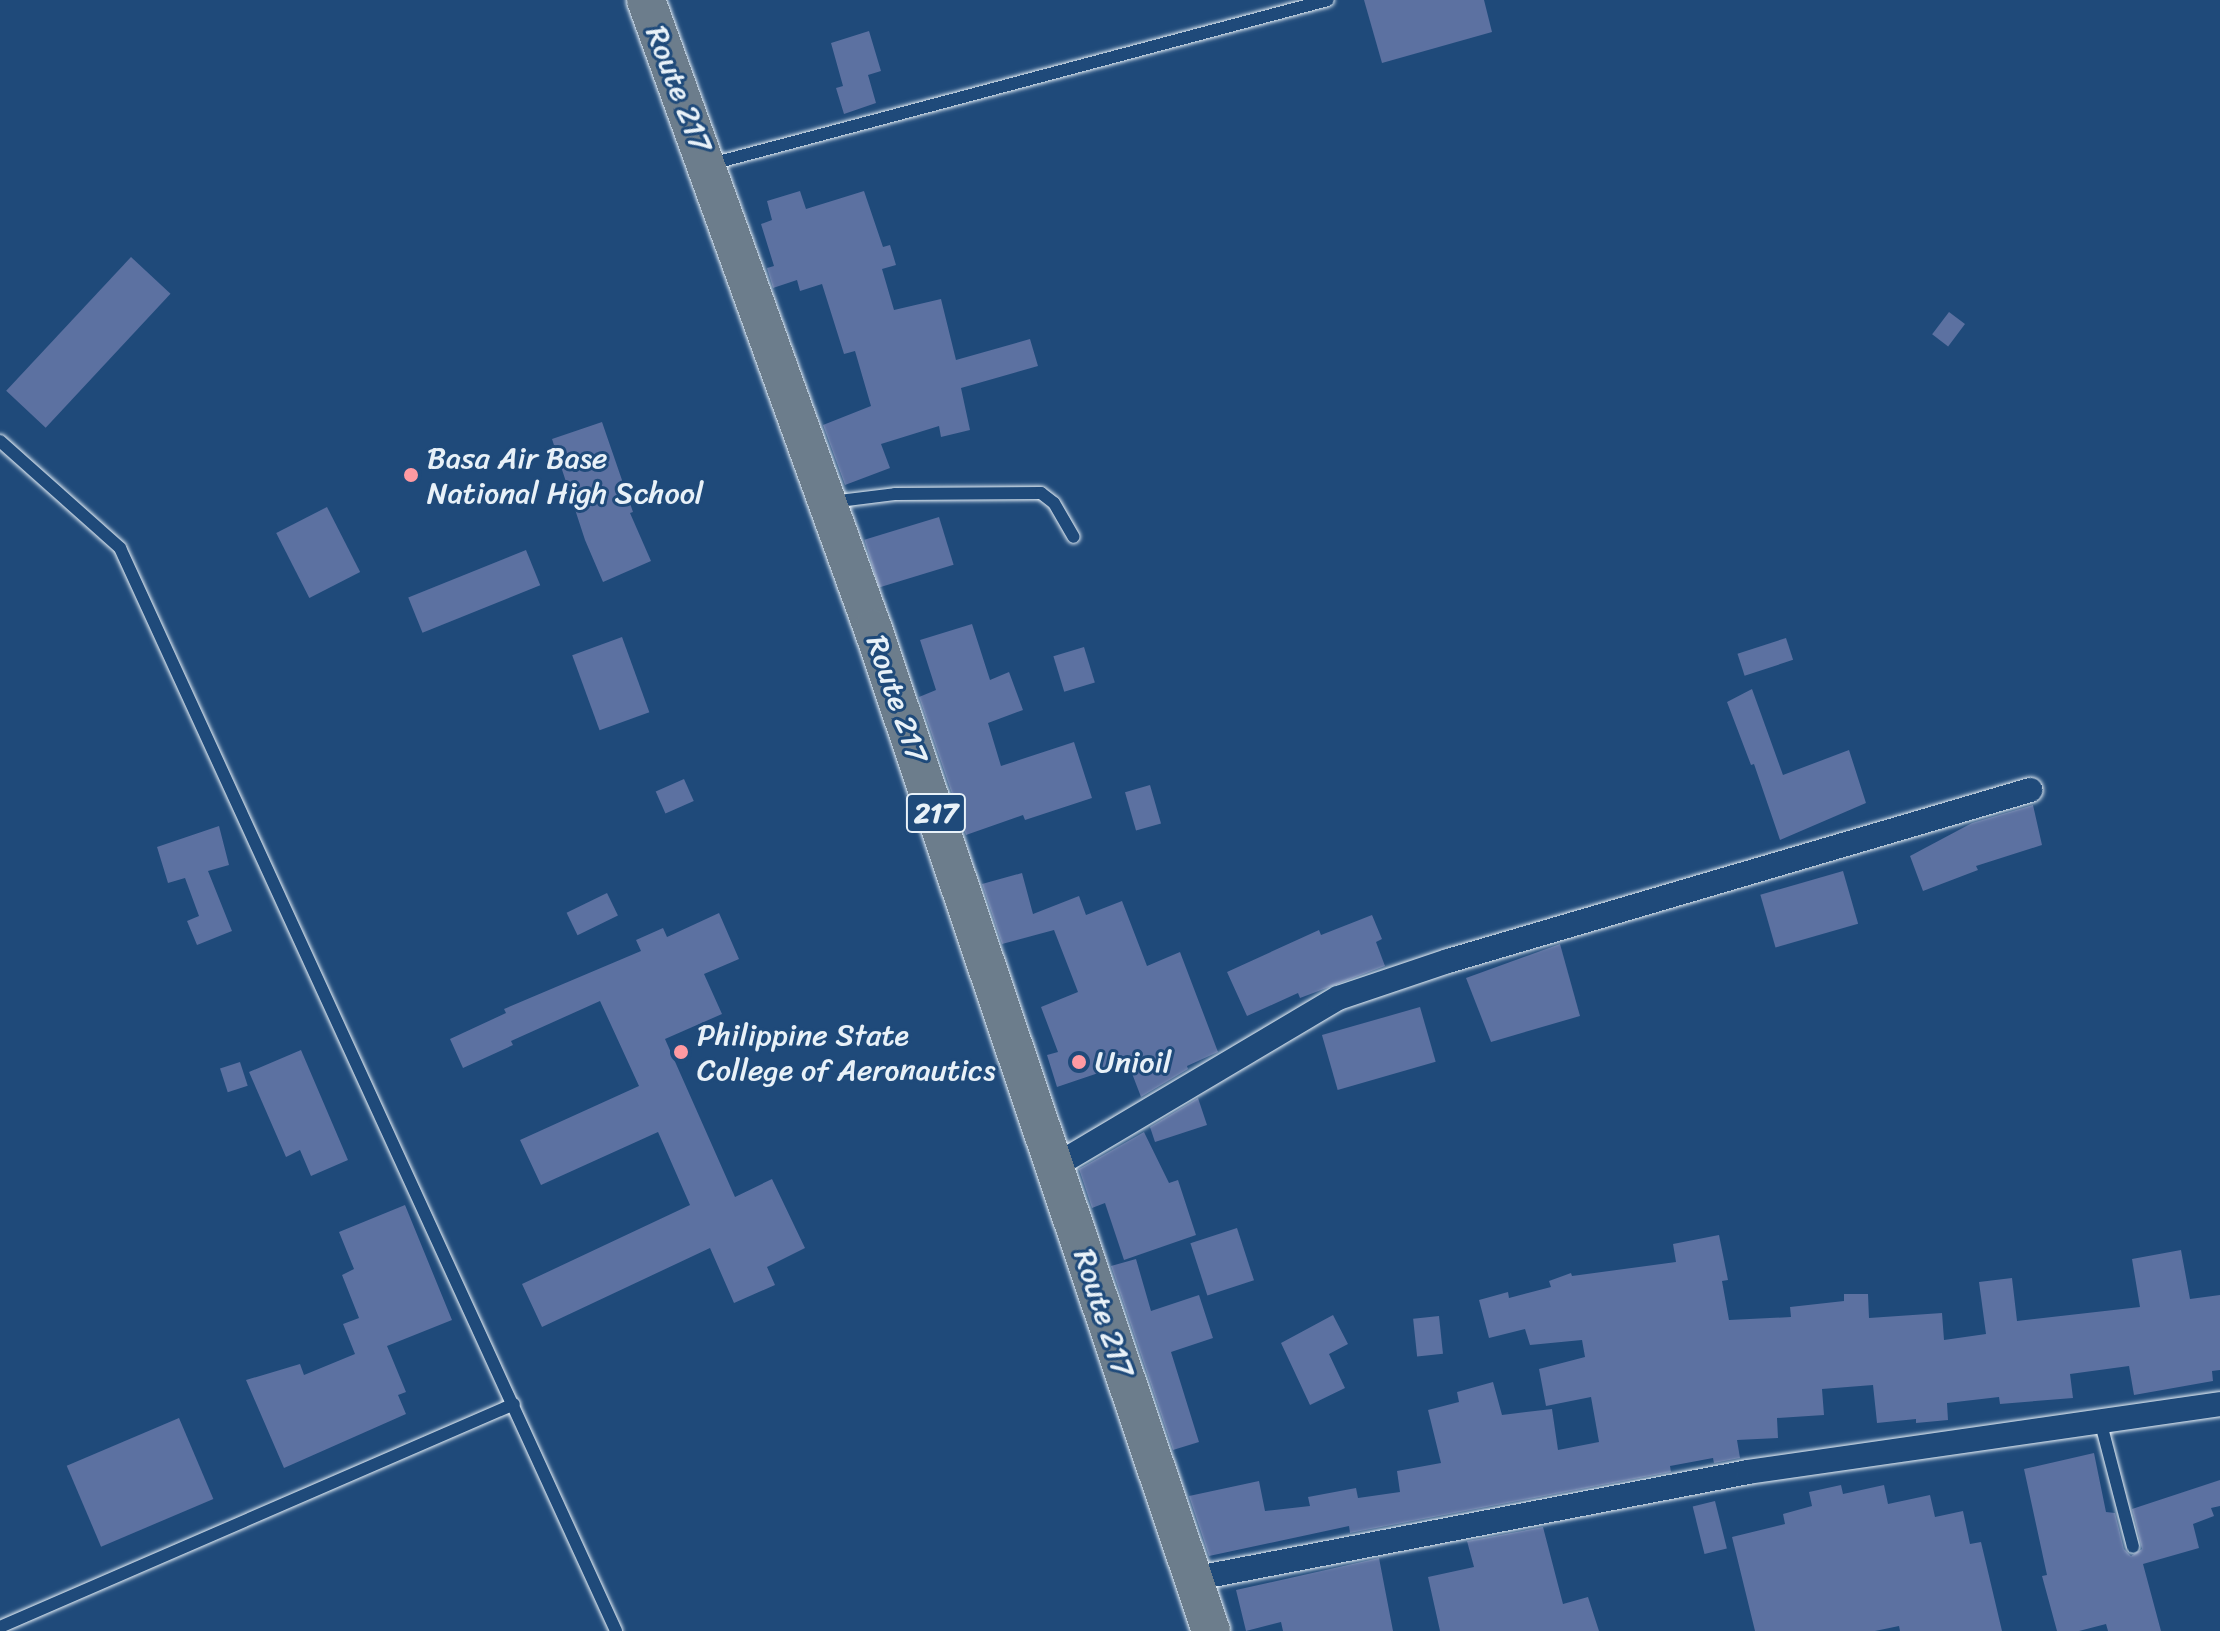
<!DOCTYPE html>
<html>
<head>
<meta charset="utf-8">
<style>
	body { margin:0 }
	#map { position:relative; width:2220px; height:1631px; overflow:hidden; background:#1f4a7a; font-family:Sriracha,sans-serif }
	div>[style] { position:absolute }
	.building>* { inset:0; background:#5c71a1; transform-origin:0 0 }
	.roads { filter:drop-shadow(0 0 2px #e8f1f8) drop-shadow(0 0 2px #e8f1f8) }
	.service>* { height:12px; margin:-6px; padding:0 6px; transform-origin:6px; border-radius:6px; background:#1f4a7a }
	.minor>* { height:24px; margin:-12px; padding:0 12px; transform-origin:12px; border-radius:12px; background:#1f4a7a }
	.primary>* { height:38px; margin:-19px; padding:0 19px; transform-origin:19px; border-radius:19px; background:#6c7d8c }
	.dots>* { width:22px; height:22px; translate:-50% -50%; box-sizing:border-box; border:4px solid #1f4a7a; border-radius:50% }
	span { translate:-50% -50%; white-space:nowrap; text-align:center; line-height:1.15; -webkit-text-stroke:6px #1f4a7a; paint-order:stroke }
	.shield-label span { padding:2px 6px; background:#1f4a7a; border:2px solid; border-radius:6px; -webkit-text-stroke-width:0 }
	.shield-label { font-size:28px; color:#e8f1f8; font-weight:700 }
	.street-label { font-size:30px; color:#e8f1f8 }
	.poi-label { font-size:30px; color:#e8f1f8 }
	.left { translate:0 -50%; text-align:left }
</style>
</head>
<body>
<div id="map">
	<div class="building">
		<i style="clip-path:polygon(1364px 0,1484px 0,1492px 32px,1382px 63px)"></i>
		<i style="clip-path:polygon(869px 31px,881px 71px,868px 75px,876px 103px,844px 114px,836px 88px,843px 86px,831px 43px)"></i>
		<i style="clip-path:polygon(800px 191px,806px 209px,864px 191px,883px 247px,890px 245px,896px 265px,882px 269px,894px 310px,941px 299px,956px 360px,1030px 339px,1038px 366px,961px 388px,970px 430px,941px 437px,939px 426px,881px 444px,890px 468px,845px 485px,823px 425px,871px 406px,855px 351px,844px 354px,822px 284px,800px 291px,797px 280px,773px 288px,767px 268px,774px 266px,761px 224px,772px 220px,767px 201px)"></i>
		<i style="left:131px;top:257px;width:54px;height:183px;rotate:43deg"></i>
		<i style="left:1949px;top:312px;width:20px;height:28px;rotate:37deg"></i>
		<i style="clip-path:polygon(602px 422px,633px 512px,630px 513px,651px 561px,603px 582px,585px 540px,552px 439px)"></i>
		<i style="left:327px;top:507px;width:73px;height:57px;rotate:63deg"></i>
		<i style="left:939px;top:517px;width:50px;height:78px;rotate:73deg"></i>
		<i style="left:526px;top:550px;width:38px;height:127px;rotate:68deg"></i>
		<i style="clip-path:polygon(972px 624px,990px 680px,1009px 672px,1023px 710px,988px 723px,1001px 766px,1074px 742px,1092px 798px,1025px 820px,1023px 815px,966px 835px,919px 697px,936px 690px,920px 640px)"></i>
		<i style="left:622px;top:637px;width:80px;height:53px;rotate:70deg"></i>
		<i style="left:1786px;top:638px;width:23px;height:51px;rotate:72deg"></i>
		<i style="left:1084px;top:647px;width:37px;height:32px;rotate:73deg"></i>
		<i style="clip-path:polygon(1752px 689px,1783px 775px,1849px 750px,1866px 803px,1780px 840px,1754px 764px,1751px 765px,1727px 702px)"></i>
		<i style="left:684px;top:779px;width:24px;height:31px;rotate:66deg"></i>
		<i style="left:1150px;top:785px;width:40px;height:26px;rotate:74deg"></i>
		<i style="clip-path:polygon(2033px 805px,2042px 845px,1976px 866px,1978px 870px,1923px 891px,1910px 856px,1972px 823px)"></i>
		<i style="clip-path:polygon(219px 826px,229px 865px,208px 871px,232px 931px,197px 945px,187px 921px,199px 916px,185px 878px,168px 883px,157px 847px)"></i>
		<i style="left:1843px;top:871px;width:55px;height:86px;rotate:74deg"></i>
		<i style="clip-path:polygon(1022px 873px,1033px 914px,1079px 896px,1086px 915px,1122px 901px,1147px 966px,1180px 952px,1218px 1052px,1187px 1066px,1188px 1069px,1141px 1097px,1128px 1063px,1057px 1087px,1047px 1055px,1058px 1052px,1041px 1007px,1078px 992px,1054px 930px,1002px 944px,982px 884px)"></i>
		<i style="left:607px;top:893px;width:25px;height:45px;rotate:64deg"></i>
		<i style="clip-path:polygon(719px 913px,739px 959px,704px 974px,722px 1014px,665px 1039px,735px 1197px,772px 1179px,805px 1248px,767px 1267px,775px 1285px,734px 1303px,710px 1248px,542px 1327px,522px 1284px,690px 1205px,658px 1132px,541px 1185px,520px 1140px,639px 1086px,600px 1001px,511px 1041px,513px 1045px,463px 1068px,450px 1039px,506px 1013px,504px 1009px,641px 951px,636px 940px,663px 928px,667px 937px)"></i>
		<i style="clip-path:polygon(1372px 915px,1382px 939px,1376px 942px,1385px 966px,1300px 998px,1298px 993px,1247px 1016px,1227px 972px,1319px 930px,1321px 935px)"></i>
		<i style="clip-path:polygon(1560px 944px,1580px 1016px,1491px 1042px,1466px 978px)"></i>
		<i style="left:1420px;top:1007px;width:57px;height:102px;rotate:74deg"></i>
		<i style="clip-path:polygon(301px 1050px,348px 1160px,311px 1176px,300px 1150px,286px 1157px,249px 1072px)"></i>
		<i style="left:240px;top:1062px;width:25px;height:21px;rotate:72deg"></i>
		<i style="clip-path:polygon(1198px 1098px,1207px 1125px,1155px 1142px,1150px 1127px)"></i>
		<i style="clip-path:polygon(1144px 1132px,1169px 1183px,1178px 1180px,1196px 1235px,1124px 1260px,1105px 1203px,1092px 1208px,1079px 1169px)"></i>
		<i style="clip-path:polygon(405px 1205px,452px 1320px,387px 1346px,406px 1392px,398px 1395px,406px 1414px,284px 1468px,246px 1380px,300px 1364px,304px 1375px,355px 1354px,343px 1324px,359px 1318px,342px 1275px,354px 1269px,339px 1232px)"></i>
		<i style="left:1237px;top:1228px;width:55px;height:49px;rotate:72deg"></i>
		<i style="clip-path:polygon(1719px 1235px,1728px 1280px,1722px 1281px,1729px 1320px,1791px 1317px,1790px 1307px,1844px 1301px,1844px 1294px,1868px 1294px,1869px 1318px,1942px 1313px,1944px 1340px,1986px 1334px,1979px 1282px,2012px 1278px,2017px 1321px,2140px 1307px,2132px 1259px,2181px 1250px,2190px 1299px,2220px 1295px,2220px 1370px,2212px 1371px,2213px 1381px,2134px 1395px,2129px 1366px,2070px 1374px,2073px 1398px,2000px 1404px,1999px 1397px,1947px 1403px,1948px 1420px,1916px 1423px,1916px 1419px,1877px 1423px,1873px 1385px,1822px 1389px,1824px 1415px,1777px 1418px,1778px 1438px,1737px 1440px,1740px 1458px,1714px 1463px,1713px 1458px,1670px 1466px,1671px 1472px,1350px 1533px,1349px 1526px,1209px 1556px,1189px 1496px,1259px 1481px,1265px 1511px,1310px 1506px,1308px 1497px,1356px 1488px,1358px 1498px,1400px 1492px,1397px 1471px,1441px 1463px,1428px 1410px,1459px 1402px,1457px 1392px,1493px 1382px,1502px 1415px,1552px 1409px,1558px 1450px,1599px 1442px,1591px 1397px,1546px 1406px,1539px 1369px,1585px 1357px,1582px 1340px,1530px 1345px,1525px 1329px,1489px 1338px,1479px 1300px,1508px 1292px,1509px 1298px,1551px 1287px,1549px 1281px,1571px 1273px,1572px 1276px,1676px 1262px,1673px 1244px)"></i>
		<i style="clip-path:polygon(1136px 1259px,1151px 1311px,1199px 1295px,1213px 1338px,1171px 1352px,1199px 1442px,1173px 1450px,1111px 1266px)"></i>
		<i style="clip-path:polygon(1333px 1315px,1348px 1344px,1329px 1354px,1345px 1388px,1310px 1405px,1281px 1343px)"></i>
		<i style="left:1439px;top:1316px;width:38px;height:26px;rotate:84deg"></i>
		<i style="left:179px;top:1418px;width:88px;height:122px;rotate:67deg"></i>
		<i style="clip-path:polygon(2094px 1453px,2106px 1512px,2115px 1513px,2124px 1549px,2131px 1556px,2142px 1549px,2132px 1509px,2220px 1480px,2220px 1506px,2211px 1508px,2214px 1516px,2193px 1524px,2199px 1548px,2143px 1564px,2161px 1631px,2108px 1631px,2106px 1624px,2079px 1631px,2057px 1631px,2042px 1576px,2047px 1575px,2024px 1469px)"></i>
		<i style="clip-path:polygon(1841px 1485px,1843px 1494px,1884px 1485px,1888px 1504px,1930px 1495px,1935px 1517px,1963px 1511px,1970px 1544px,1981px 1542px,2002px 1631px,1900px 1631px,1899px 1626px,1875px 1631px,1755px 1631px,1732px 1537px,1785px 1524px,1783px 1514px,1812px 1506px,1809px 1492px)"></i>
		<i style="left:1715px;top:1501px;width:49px;height:23px;rotate:76deg"></i>
		<i style="clip-path:polygon(1543px 1527px,1563px 1604px,1588px 1597px,1599px 1631px,1440px 1631px,1428px 1577px,1474px 1567px,1467px 1541px)"></i>
		<i style="clip-path:polygon(1379px 1558px,1393px 1631px,1283px 1631px,1281px 1622px,1246px 1631px,1236px 1590px)"></i>
	</div>
	<div class="roads">
		<div class="service">
			<i style="left:711px;top:164px;width:638px;rotate:-14.89deg"></i>
			<i style="left:0;top:441px;width:161px;rotate:41.7deg"></i>
			<i style="left:120px;top:548px;width:1191px;rotate:65.39deg"></i>
			<i style="left:831px;top:502px;width:64px;rotate:-7.1deg"></i>
			<i style="left:895px;top:494px;width:146px;rotate:-0.4deg"></i>
			<i style="left:1041px;top:493px;width:16px;rotate:38deg"></i>
			<i style="left:1054px;top:503px;width:39px;rotate:60deg"></i>
			<i style="left:2100px;top:1420px;width:131px;rotate:75.4deg"></i>
			<i style="left:0;top:1627px;width:560px;rotate:-23.45deg"></i>
		</div>
		<div class="minor">
			<i style="left:1055px;top:1166px;width:329px;rotate:-30.7deg"></i>
			<i style="left:1338px;top:998px;width:116px;rotate:-18.6deg"></i>
			<i style="left:1448px;top:961px;width:607px;rotate:-16.37deg"></i>
			<i style="left:1192px;top:1579px;width:566px;rotate:-10.89deg"></i>
			<i style="left:1748px;top:1472px;width:477px;rotate:-8.2deg"></i>
		</div>
		<div class="primary">
			<i style="left:646px;top:0;width:669px;rotate:70.16deg"></i>
			<i style="left:873px;top:629px;width:1057px;rotate:71.36deg"></i>
		</div>
	</div>
	<div class="dots">
		<i style="left:411px;top:475px;background:#ff9aa2"></i>
		<i style="left:681px;top:1052px;background:#ff9aa2"></i>
		<i style="left:1079px;top:1062px;background:#ff9aa2"></i>
	</div>
	<div class="shield-label">
		<span style="left:936px;top:813px">217</span>
	</div>
	<div class="street-label">
		<span style="left:679px;top:89px;rotate:69deg">Route 217</span>
		<span style="left:897px;top:699px;rotate:71deg">Route 217</span>
		<span style="left:1104px;top:1313px;rotate:72deg">Route 217</span>
	</div>
	<div class="poi-label">
		<span class="left" style="left:427px;top:475px">Basa Air Base<br>National High School</span>
		<span class="left" style="left:697px;top:1052px">Philippine State<br>College of Aeronautics</span>
		<span class="left" style="left:1095px;top:1062px">Unioil</span>
	</div>
</div>
</body>
</html>
